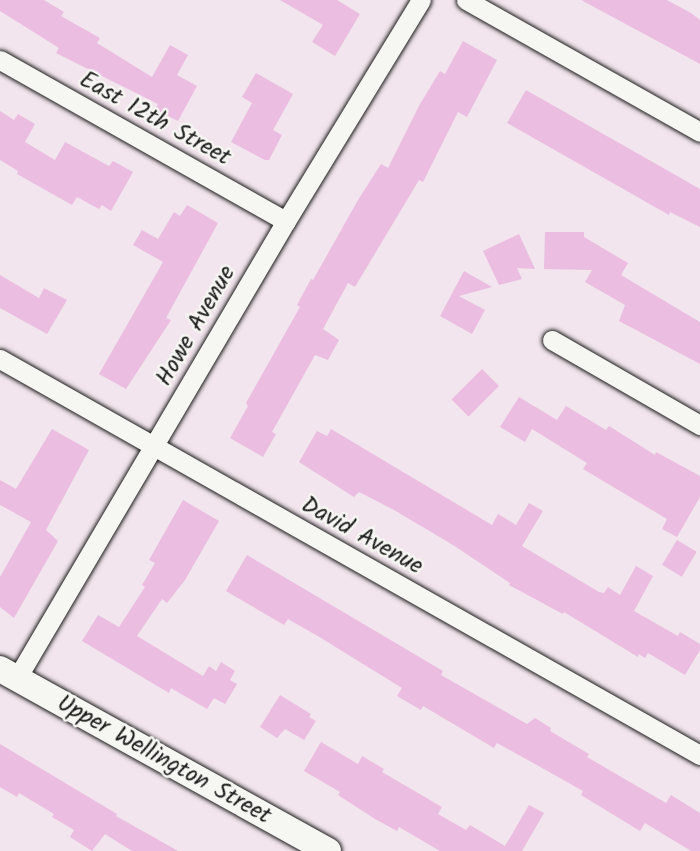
<!DOCTYPE html>
<html>
<head>
<meta charset="utf-8">
<style>
	body { margin:0 }
	#map { position:relative; width:700px; height:851px; overflow:hidden; background:#f2e5ed; font-family:Kalam,sans-serif }
	div>[style] { position:absolute }
	.building>* { inset:0; background:#eabde1; transform-origin:0 0 }
	.roads { filter:drop-shadow(0 0 2px #1c1c1c) drop-shadow(0 0 2px #1c1c1c) }
	.street>* { height:19px; margin:-9.5px; padding:0 9.5px; transform-origin:9.5px; border-radius:9.5px; background:#f6f6f2 }
	.secondary>* { height:26px; margin:-13px; padding:0 13px; transform-origin:13px; border-radius:13px; background:#f6f6f2 }
	span { translate:-50% -50%; white-space:nowrap; text-align:center; line-height:1.15; -webkit-text-stroke:5px #f6f6f2; paint-order:stroke }
	.street-label { font-size:24px; color:#1c1c1c }
</style>
</head>
<body>
<div id="map">
	<div class="building">
		<i style="clip-path:polygon(0 0,44px 0,64px 12px,61px 16px,100px 38px,97px 43px,152px 77px,170px 45px,188px 55px,177px 75px,197px 86px,178px 121px,155px 109px,158px 104px,56px 53px,59px 48px,0 11px)"></i>
		<i style="clip-path:polygon(280px 0,337px 0,360px 14px,335px 56px,312px 42px,323px 25px)"></i>
		<i style="clip-path:polygon(581px 0,667px 0,691px 13px,700px 20px,700px 64px)"></i>
		<i style="clip-path:polygon(463px 41px,497px 60px,467px 117px,458px 112px,423px 182px,419px 180px,355px 287px,348px 283px,323px 329px,339px 340px,328px 360px,315px 355px,272px 432px,276px 434px,263px 457px,230px 438px,248px 406px,246px 403px,300px 307px,297px 305px,311px 279px,313px 280px,358px 200px,381px 164px,388px 168px,420px 104px,440px 71px,445px 74px)"></i>
		<i style="clip-path:polygon(256px 73px,293px 94px,273px 130px,282px 135px,269px 160px,265px 160px,231px 142px,252px 103px,242px 97px)"></i>
		<i style="clip-path:polygon(526px 90px,700px 189px,700px 227px,670px 212px,669px 215px,507px 123px)"></i>
		<i style="clip-path:polygon(0 111px,14px 120px,18px 114px,35px 124px,25px 142px,55px 160px,65px 142px,109px 166px,113px 161px,133px 172px,111px 211px,102px 205px,99px 209px,77px 197px,72px 205px,17px 174px,18px 171px,0 160px)"></i>
		<i style="clip-path:polygon(187px 205px,218px 223px,166px 318px,171px 320px,126px 389px,99px 374px,163px 262px,133px 245px,142px 230px,158px 239px,174px 212px,180px 216px)"></i>
		<i style="clip-path:polygon(545px 232px,584px 232px,584px 237px,628px 263px,621px 275px,700px 322px,700px 364px,619px 321px,625px 305px,585px 282px,592px 270px,544px 269px)"></i>
		<i style="clip-path:polygon(519px 234px,535px 269px,517px 268px,522px 279px,499px 285px,483px 251px)"></i>
		<i style="clip-path:polygon(464px 271px,492px 287px,459px 296px,485px 310px,472px 334px,440px 316px)"></i>
		<i style="clip-path:polygon(0 275px,39px 298px,44px 288px,67px 300px,47px 334px,0 308px)"></i>
		<i style="left:482px;top:369px;width:24px;height:43px;rotate:45deg"></i>
		<i style="clip-path:polygon(519px 397px,557px 420px,566px 406px,606px 430px,609px 426px,655px 455px,656px 452px,700px 476px,700px 497px,677px 537px,662px 529px,667px 519px,583px 469px,587px 463px,532px 429px,525px 442px,500px 427px)"></i>
		<i style="clip-path:polygon(52px 429px,89px 450px,46px 530px,58px 541px,14px 618px,0 607px,0 577px,31px 522px,0 505px,0 480px,16px 489px)"></i>
		<i style="clip-path:polygon(331px 429px,492px 525px,498px 514px,516px 525px,529px 503px,543px 511px,522px 546px,599px 592px,604px 593px,608px 587px,620px 595px,636px 566px,653px 576px,634px 611px,678px 636px,680px 632px,700px 644px,700px 650px,685px 675px,648px 653px,645px 658px,639px 654px,638px 657px,564px 612px,563px 614px,509px 585px,510px 583px,453px 545px,394px 510px,359px 492px,354px 497px,299px 462px,317px 431px,327px 436px)"></i>
		<i style="clip-path:polygon(183px 500px,219px 521px,185px 580px,167px 603px,162px 599px,137px 636px,203px 676px,209px 666px,216px 671px,221px 662px,235px 671px,230px 680px,237px 684px,225px 704px,214px 698px,207px 709px,171px 688px,169px 693px,82px 641px,98px 615px,119px 627px,145px 587px,142px 585px,155px 563px,149px 560px)"></i>
		<i style="left:677px;top:540px;width:23px;height:29px;rotate:31deg"></i>
		<i style="clip-path:polygon(247px 555px,443px 671px,441px 675px,527px 724px,535px 718px,551px 728px,550px 731px,589px 754px,587px 757px,666px 803px,671px 795px,700px 813px,700px 851px,691px 851px,645px 823px,640px 831px,581px 795px,583px 791px,535px 764px,497px 743px,494px 748px,423px 706px,421px 710px,397px 696px,402px 688px,321px 638px,288px 619px,284px 625px,226px 591px)"></i>
		<i style="clip-path:polygon(280px 695px,311px 714px,309px 717px,316px 721px,304px 740px,285px 729px,277px 738px,260px 727px)"></i>
		<i style="clip-path:polygon(321px 742px,358px 764px,362px 756px,384px 769px,382px 772px,442px 807px,438px 814px,466px 830px,470px 825px,505px 846px,529px 805px,544px 813px,522px 851px,440px 851px,399px 827px,397px 831px,375px 819px,338px 795px,340px 792px,304px 771px)"></i>
		<i style="clip-path:polygon(0 744px,117px 814px,116px 816px,178px 851px,132px 851px,105px 834px,92px 851px,70px 837px,74px 830px,52px 817px,54px 814px,19px 793px,17px 797px,0 787px)"></i>
	</div>
	<div class="roads">
		<div class="street">
			<i style="left:466px;top:0;width:269px;rotate:29.4deg"></i>
			<i style="left:0;top:60px;width:328px;rotate:29.4deg"></i>
			<i style="left:552px;top:340px;width:171px;rotate:29.9deg"></i>
			<i style="left:0;top:359px;width:804px;rotate:29.5deg"></i>
			<i style="left:17px;top:678px;width:530px;rotate:-59.52deg"></i>
			<i style="left:286px;top:221px;width:259px;rotate:-58.6deg"></i>
		</div>
		<div class="secondary">
			<i style="left:0;top:669px;width:375px;rotate:29deg"></i>
		</div>
	</div>
	<div class="street-label">
		<span style="left:155px;top:119px;rotate:29deg">East 12th Street</span>
		<span style="left:196px;top:326px;rotate:-60deg">Howe Avenue</span>
		<span style="left:362px;top:536px;rotate:29deg">David Avenue</span>
		<span style="left:164px;top:760px;rotate:29deg">Upper Wellington Street</span>
	</div>
</div>
</body>
</html>
